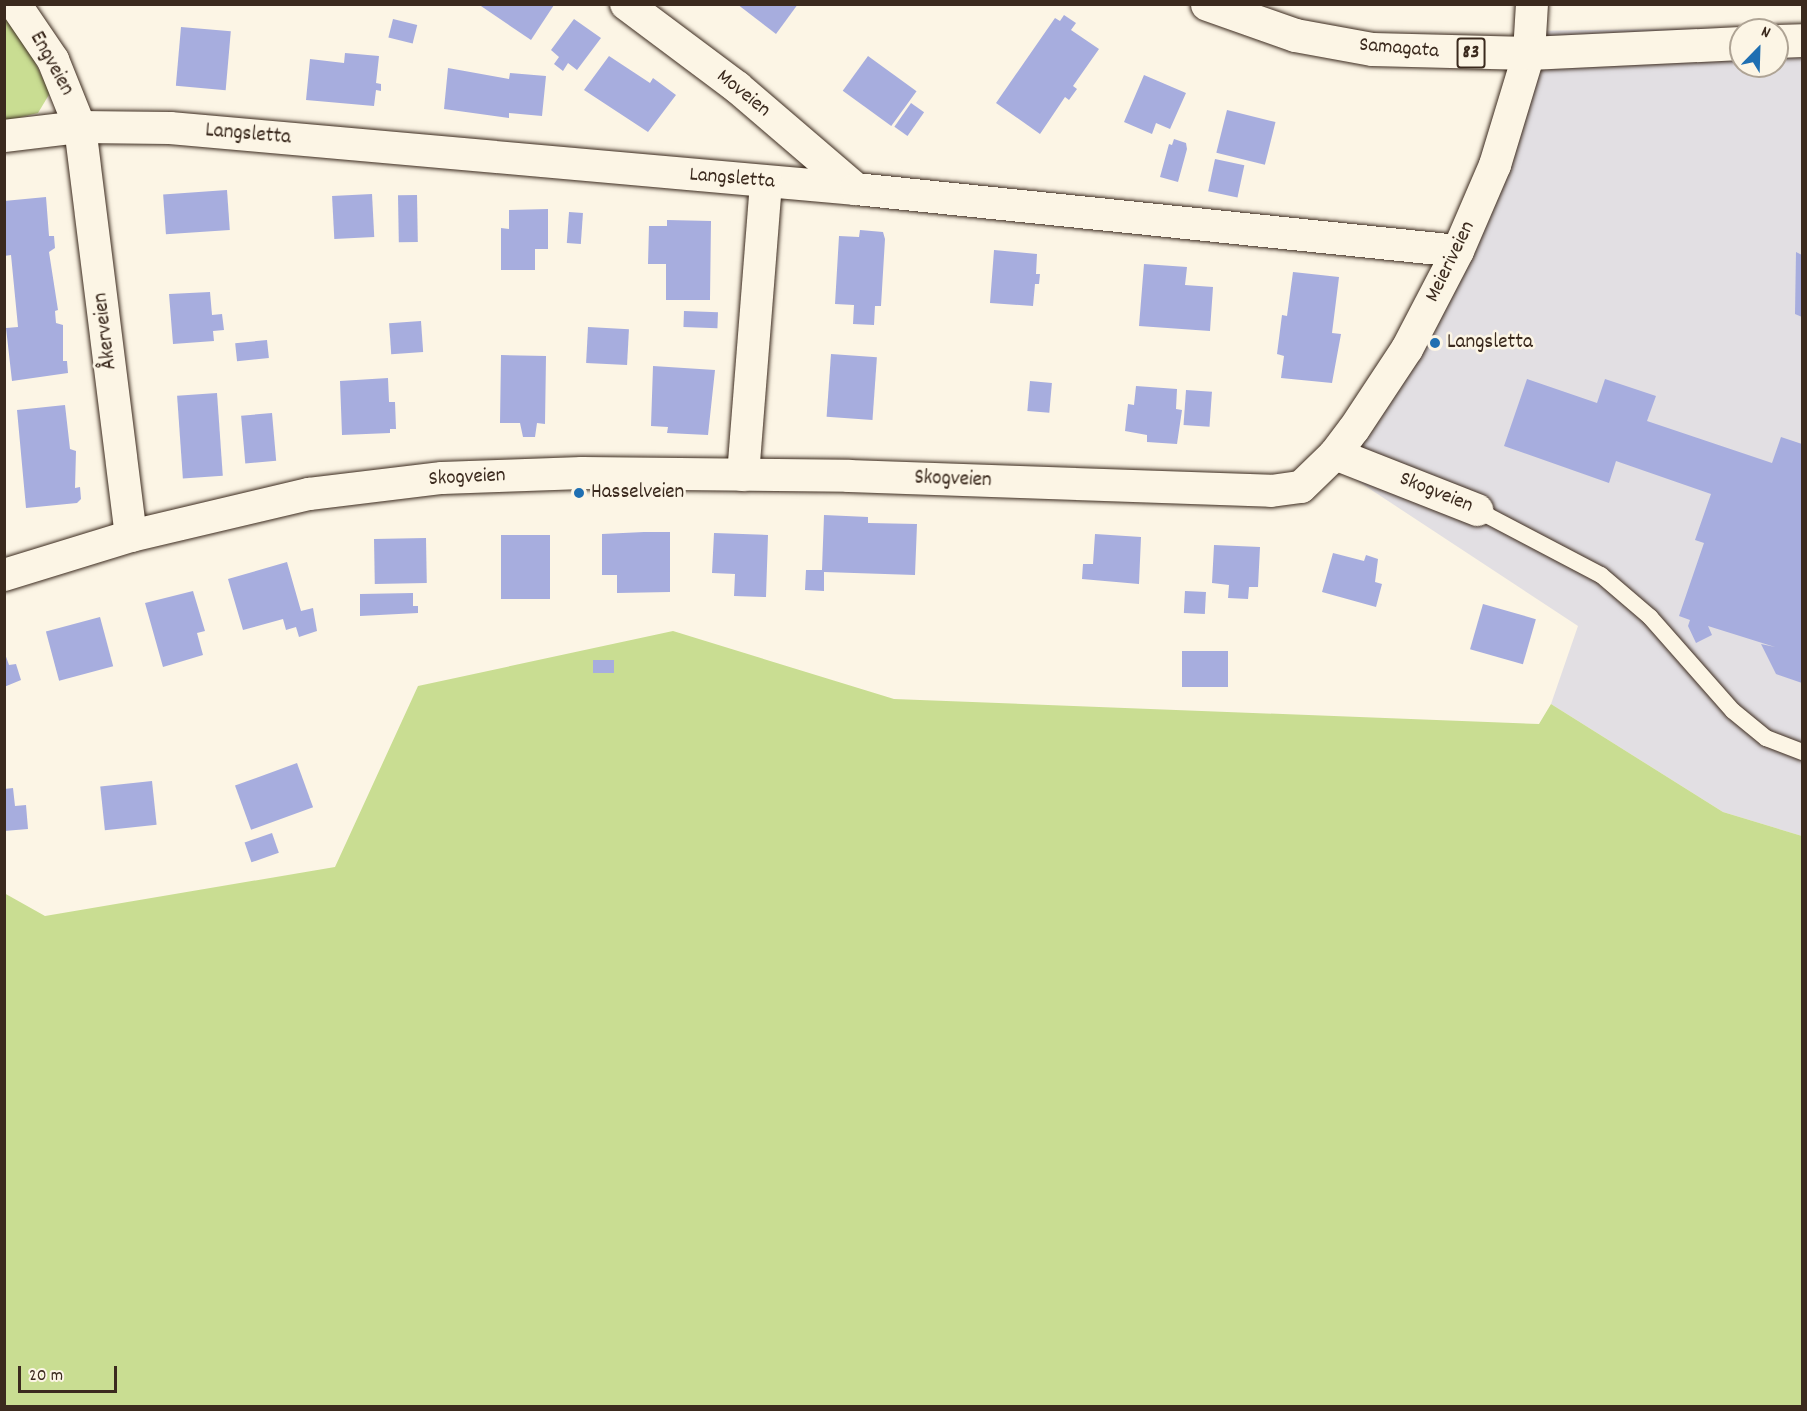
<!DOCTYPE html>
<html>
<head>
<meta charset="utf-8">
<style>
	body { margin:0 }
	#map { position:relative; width:1807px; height:1411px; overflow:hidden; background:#fcf5e5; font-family:Dekko,sans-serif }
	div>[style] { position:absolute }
	.built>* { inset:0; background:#e2dfe3 }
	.green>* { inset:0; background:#c9dd92 }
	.building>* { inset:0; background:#a7adde; transform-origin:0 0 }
	.roads { filter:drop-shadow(0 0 2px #3b2a1e) drop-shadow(0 0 2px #3b2a1e) }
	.service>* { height:16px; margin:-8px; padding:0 8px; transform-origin:8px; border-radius:8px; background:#fcf5e5 }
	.minor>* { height:32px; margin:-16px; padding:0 16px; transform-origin:16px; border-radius:16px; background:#fcf5e5 }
	.trunk>* { height:33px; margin:-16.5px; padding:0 16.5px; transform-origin:16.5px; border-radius:16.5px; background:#fcf5e5 }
	.dots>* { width:16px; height:16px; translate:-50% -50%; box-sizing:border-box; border:3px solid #fcf5e5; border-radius:50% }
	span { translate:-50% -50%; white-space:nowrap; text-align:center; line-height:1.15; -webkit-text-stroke:5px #fcf5e5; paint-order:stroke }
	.shield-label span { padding:2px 4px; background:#fcf5e5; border:2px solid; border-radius:4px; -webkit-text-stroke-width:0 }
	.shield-label { font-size:20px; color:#3b2a1e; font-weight:700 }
	.street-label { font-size:21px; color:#3b2a1e }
	.poi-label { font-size:21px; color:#3b2a1e }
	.left { translate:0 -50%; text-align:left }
	.frame { position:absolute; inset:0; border:6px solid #3b2a1e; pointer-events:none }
	.north { position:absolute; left:1729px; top:18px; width:60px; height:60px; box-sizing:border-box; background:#fcf5e5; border:2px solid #afa495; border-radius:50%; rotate:23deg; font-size:16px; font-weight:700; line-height:24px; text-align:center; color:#3b2a1e }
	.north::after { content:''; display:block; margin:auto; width:21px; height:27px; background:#1f6fb2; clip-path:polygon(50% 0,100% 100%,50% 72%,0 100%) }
	.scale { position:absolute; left:18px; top:1366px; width:99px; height:27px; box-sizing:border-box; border:3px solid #3b2a1e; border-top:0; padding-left:8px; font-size:18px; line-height:21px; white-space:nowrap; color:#3b2a1e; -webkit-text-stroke:4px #fcf5e5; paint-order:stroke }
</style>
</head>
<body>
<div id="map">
	<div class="built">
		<i style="clip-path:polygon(evenodd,1802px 27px,1802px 836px,1723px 812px,1551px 704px,1578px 626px,1338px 468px,1456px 232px,1520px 31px,1802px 27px,1741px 30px,1777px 30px,1777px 66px,1741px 66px,1741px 30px)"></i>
	</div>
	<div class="green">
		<i style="clip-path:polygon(4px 14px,26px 44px,50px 93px,38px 113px,5px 121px)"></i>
		<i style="clip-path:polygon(673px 631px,894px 699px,1539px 724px,1551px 704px,1723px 812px,1802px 836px,1802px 1406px,5px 1406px,4px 893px,45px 916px,335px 867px,418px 686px)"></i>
	</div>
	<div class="building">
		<i style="clip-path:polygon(478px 4px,553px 4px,554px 5px,531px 40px)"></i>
		<i style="clip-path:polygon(737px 4px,798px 4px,776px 34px)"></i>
		<i style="clip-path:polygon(1064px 15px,1076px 23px,1071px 30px,1099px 49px,1073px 86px,1077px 89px,1069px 100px,1065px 97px,1040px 134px,996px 103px,1055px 18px,1060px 21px)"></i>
		<i style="left:393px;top:19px;width:25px;height:19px;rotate:14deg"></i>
		<i style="clip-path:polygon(574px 19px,601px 38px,577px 70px,568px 63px,563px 71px,554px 64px,559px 57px,551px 50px)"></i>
		<i style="left:181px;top:27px;width:50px;height:59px;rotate:5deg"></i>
		<i style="clip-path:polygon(345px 53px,379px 56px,376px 83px,381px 84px,381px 91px,376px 90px,374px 106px,306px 100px,310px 59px,344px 63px)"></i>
		<i style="clip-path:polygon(609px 56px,650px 83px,653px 78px,676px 95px,648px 132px,584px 90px)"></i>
		<i style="left:868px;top:56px;width:60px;height:43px;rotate:36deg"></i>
		<i style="clip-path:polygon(448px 68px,509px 79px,510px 73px,546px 76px,542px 116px,509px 113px,509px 118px,444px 109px)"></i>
		<i style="clip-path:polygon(1144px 75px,1186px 93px,1170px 129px,1156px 123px,1152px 134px,1124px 122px)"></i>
		<i style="left:911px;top:103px;width:16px;height:29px;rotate:35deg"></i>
		<i style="left:1227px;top:110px;width:50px;height:44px;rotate:14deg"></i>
		<i style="clip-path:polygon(1174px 139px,1186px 143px,1187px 149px,1178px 182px,1160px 177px,1169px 144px,1172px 145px)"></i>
		<i style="left:1215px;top:159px;width:30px;height:33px;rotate:12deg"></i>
		<i style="left:227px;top:190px;width:40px;height:64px;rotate:86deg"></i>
		<i style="left:372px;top:194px;width:43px;height:40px;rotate:87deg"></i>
		<i style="left:417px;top:195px;width:47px;height:19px;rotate:89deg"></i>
		<i style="clip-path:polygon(46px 197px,49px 236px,54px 236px,55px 248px,49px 252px,58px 310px,55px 311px,56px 323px,63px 325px,63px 361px,67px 361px,68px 373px,12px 381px,6px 328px,18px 327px,11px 255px,4px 256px,4px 201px)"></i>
		<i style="clip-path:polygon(548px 209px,548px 249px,535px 249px,535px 270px,501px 270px,501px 228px,509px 229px,509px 210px)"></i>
		<i style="left:569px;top:212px;width:14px;height:31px;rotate:4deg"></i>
		<i style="clip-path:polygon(667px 220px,711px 221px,710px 300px,666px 300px,666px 264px,648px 264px,649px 226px,667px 226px)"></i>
		<i style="clip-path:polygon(860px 230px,883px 232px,885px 239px,881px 306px,875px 306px,874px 325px,853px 324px,854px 305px,835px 304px,839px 236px,859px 237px)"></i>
		<i style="clip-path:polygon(994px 250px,1037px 254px,1036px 274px,1040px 274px,1039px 284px,1035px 284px,1033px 306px,990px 303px)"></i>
		<i style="clip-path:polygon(1796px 252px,1802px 255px,1802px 317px,1795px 314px)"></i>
		<i style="clip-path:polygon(1144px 264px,1187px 267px,1185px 285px,1213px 287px,1210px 331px,1139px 326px)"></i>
		<i style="clip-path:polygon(1293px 272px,1339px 277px,1332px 333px,1341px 334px,1332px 383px,1281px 378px,1284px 356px,1277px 354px,1282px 315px,1287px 316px)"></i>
		<i style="clip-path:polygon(210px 292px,212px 315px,222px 314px,224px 330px,213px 331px,214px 341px,173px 344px,169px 294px)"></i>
		<i style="left:684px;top:311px;width:34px;height:16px;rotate:2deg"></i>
		<i style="left:421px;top:321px;width:31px;height:32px;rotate:86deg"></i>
		<i style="left:588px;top:327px;width:41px;height:36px;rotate:3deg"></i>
		<i style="left:267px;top:340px;width:18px;height:32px;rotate:84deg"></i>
		<i style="left:831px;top:354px;width:46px;height:63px;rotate:4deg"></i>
		<i style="clip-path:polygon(501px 355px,546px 356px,545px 424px,537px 423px,535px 437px,523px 437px,520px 423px,500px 423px)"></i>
		<i style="clip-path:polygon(653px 366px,715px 370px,708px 435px,667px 433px,668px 427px,651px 426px)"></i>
		<i style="clip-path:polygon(388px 378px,389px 402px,395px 402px,396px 429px,390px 429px,390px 433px,342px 435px,340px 381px)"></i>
		<i style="clip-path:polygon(1527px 379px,1597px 403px,1605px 379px,1656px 396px,1647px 421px,1772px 463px,1781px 437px,1802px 444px,1802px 683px,1776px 674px,1761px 644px,1775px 647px,1708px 626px,1712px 635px,1696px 643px,1688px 626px,1690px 620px,1679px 616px,1704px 543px,1695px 540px,1711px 494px,1616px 461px,1609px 483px,1504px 446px)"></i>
		<i style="left:1030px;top:381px;width:22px;height:30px;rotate:5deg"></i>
		<i style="clip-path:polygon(1136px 386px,1177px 389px,1176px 409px,1182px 410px,1177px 444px,1147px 442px,1147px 435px,1125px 431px,1128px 404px,1134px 405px)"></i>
		<i style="left:1186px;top:390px;width:26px;height:35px;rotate:4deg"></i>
		<i style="left:217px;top:393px;width:83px;height:40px;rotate:86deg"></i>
		<i style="clip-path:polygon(65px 405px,70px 449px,76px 451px,75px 488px,80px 487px,81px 499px,77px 503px,26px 508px,17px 410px)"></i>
		<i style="left:272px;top:413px;width:48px;height:31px;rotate:85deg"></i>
		<i style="clip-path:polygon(824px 515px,868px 517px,868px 523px,917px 524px,915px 575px,824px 572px,824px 591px,805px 590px,806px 570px,822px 570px)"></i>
		<i style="clip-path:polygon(644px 532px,670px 532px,670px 592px,617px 593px,617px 575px,602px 575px,602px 534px)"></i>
		<i style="clip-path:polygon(714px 533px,768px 535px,766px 597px,734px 596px,735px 574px,712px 573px)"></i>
		<i style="clip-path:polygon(1095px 534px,1141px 537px,1139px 584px,1082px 579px,1083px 564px,1093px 564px)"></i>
		<i style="left:501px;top:535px;width:49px;height:64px"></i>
		<i style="left:426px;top:538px;width:45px;height:52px;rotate:89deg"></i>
		<i style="clip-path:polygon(1214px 545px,1260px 547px,1258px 587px,1249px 587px,1248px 599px,1228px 598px,1229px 585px,1212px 583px)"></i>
		<i style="clip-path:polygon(1333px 553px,1364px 561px,1366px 555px,1378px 559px,1375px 582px,1382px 584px,1376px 607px,1322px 592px)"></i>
		<i style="clip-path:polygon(287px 562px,301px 611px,313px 608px,317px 631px,299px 637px,296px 627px,286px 630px,283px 619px,243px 630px,228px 579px)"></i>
		<i style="clip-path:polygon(193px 591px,205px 631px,197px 633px,203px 655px,163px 667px,145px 603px)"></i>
		<i style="left:1185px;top:591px;width:21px;height:22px;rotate:3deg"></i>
		<i style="clip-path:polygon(413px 593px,413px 606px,418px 606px,418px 613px,360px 616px,360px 594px)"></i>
		<i style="left:1483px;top:604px;width:55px;height:47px;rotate:16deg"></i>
		<i style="left:100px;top:617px;width:51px;height:56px;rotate:75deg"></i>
		<i style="clip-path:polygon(4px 651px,9px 665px,16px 664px,21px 680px,4px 687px)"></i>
		<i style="left:1182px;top:651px;width:46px;height:36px"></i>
		<i style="left:593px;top:660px;width:21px;height:13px"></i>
		<i style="left:297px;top:763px;width:47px;height:66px;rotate:70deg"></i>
		<i style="left:152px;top:781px;width:44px;height:52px;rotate:84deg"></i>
		<i style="clip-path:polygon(13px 788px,15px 806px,26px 805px,28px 829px,4px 831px,4px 789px)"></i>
		<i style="left:272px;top:833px;width:21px;height:29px;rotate:71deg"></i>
	</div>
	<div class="roads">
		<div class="service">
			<i style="left:1477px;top:510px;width:140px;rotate:27.7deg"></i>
			<i style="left:1601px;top:575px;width:65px;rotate:40.6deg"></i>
			<i style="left:1650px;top:617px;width:125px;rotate:48.6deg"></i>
			<i style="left:1733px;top:711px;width:43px;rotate:39.3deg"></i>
			<i style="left:1766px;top:738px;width:39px;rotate:21deg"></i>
		</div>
		<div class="minor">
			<i style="left:15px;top:4px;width:68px;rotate:55.8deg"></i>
			<i style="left:53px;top:60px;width:72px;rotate:68.1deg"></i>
			<i style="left:80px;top:127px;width:412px;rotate:82.9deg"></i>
			<i style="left:626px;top:4px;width:139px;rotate:36.8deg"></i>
			<i style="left:737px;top:87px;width:157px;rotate:40.6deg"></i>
			<i style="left:4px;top:136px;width:77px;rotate:-6.8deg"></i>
			<i style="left:80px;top:127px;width:90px;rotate:0.6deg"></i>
			<i style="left:170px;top:128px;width:689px;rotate:5.08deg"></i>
			<i style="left:856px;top:189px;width:605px;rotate:5.88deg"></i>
			<i style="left:1335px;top:454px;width:153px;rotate:21.5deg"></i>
			<i style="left:743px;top:475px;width:294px;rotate:-85.5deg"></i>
			<i style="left:4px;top:575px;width:133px;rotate:-17.1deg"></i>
			<i style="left:131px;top:536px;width:183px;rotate:-13.3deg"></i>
			<i style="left:309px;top:494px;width:134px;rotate:-6.9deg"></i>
			<i style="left:442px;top:478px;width:140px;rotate:-2deg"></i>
			<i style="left:582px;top:473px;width:267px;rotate:0.6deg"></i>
			<i style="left:849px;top:476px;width:422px;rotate:2deg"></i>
			<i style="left:1271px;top:491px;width:30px;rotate:-8deg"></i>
			<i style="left:1301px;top:487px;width:47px;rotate:-44.1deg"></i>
			<i style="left:1335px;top:454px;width:31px;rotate:-53deg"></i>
			<i style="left:1354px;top:429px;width:96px;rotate:-56.5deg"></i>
			<i style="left:1407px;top:349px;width:110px;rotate:-62.5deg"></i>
			<i style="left:1458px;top:251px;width:94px;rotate:-66.7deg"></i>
			<i style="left:1495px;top:165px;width:117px;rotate:-73.1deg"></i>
			<i style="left:1529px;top:53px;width:49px;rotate:-86.5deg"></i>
		</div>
		<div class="trunk">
			<i style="left:1207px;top:4px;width:93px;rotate:19.4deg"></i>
			<i style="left:1295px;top:35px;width:78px;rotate:10.3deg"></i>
			<i style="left:1372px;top:49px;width:157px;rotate:1.5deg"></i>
			<i style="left:1529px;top:53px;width:212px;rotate:-2.7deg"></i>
			<i style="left:1777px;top:41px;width:25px;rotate:-2deg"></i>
		</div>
	</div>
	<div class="dots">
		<i style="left:1435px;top:343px;background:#1f6fb2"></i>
		<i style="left:579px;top:493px;background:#1f6fb2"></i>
	</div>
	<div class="shield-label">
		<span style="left:1471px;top:53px">83</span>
	</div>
	<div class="street-label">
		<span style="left:1399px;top:49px;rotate:5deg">Samagata</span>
		<span style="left:51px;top:64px;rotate:61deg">Engveien</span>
		<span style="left:743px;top:94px;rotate:39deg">Moveien</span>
		<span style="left:248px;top:135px;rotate:5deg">Langsletta</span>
		<span style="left:732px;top:179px;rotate:5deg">Langsletta</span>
		<span style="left:1451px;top:262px;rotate:-64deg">Meieriveien</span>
		<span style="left:106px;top:331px;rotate:-97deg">Åkerveien</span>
		<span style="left:467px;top:478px;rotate:-3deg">Skogveien</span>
		<span style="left:953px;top:480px;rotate:2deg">Skogveien</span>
		<span style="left:1436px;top:493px;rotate:22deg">Skogveien</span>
	</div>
	<div class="poi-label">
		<span class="left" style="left:1447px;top:343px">Langsletta</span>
		<span class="left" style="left:591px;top:493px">Hasselveien</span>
	</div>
	<div class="frame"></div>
	<div class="north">N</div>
	<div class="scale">20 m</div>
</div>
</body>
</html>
